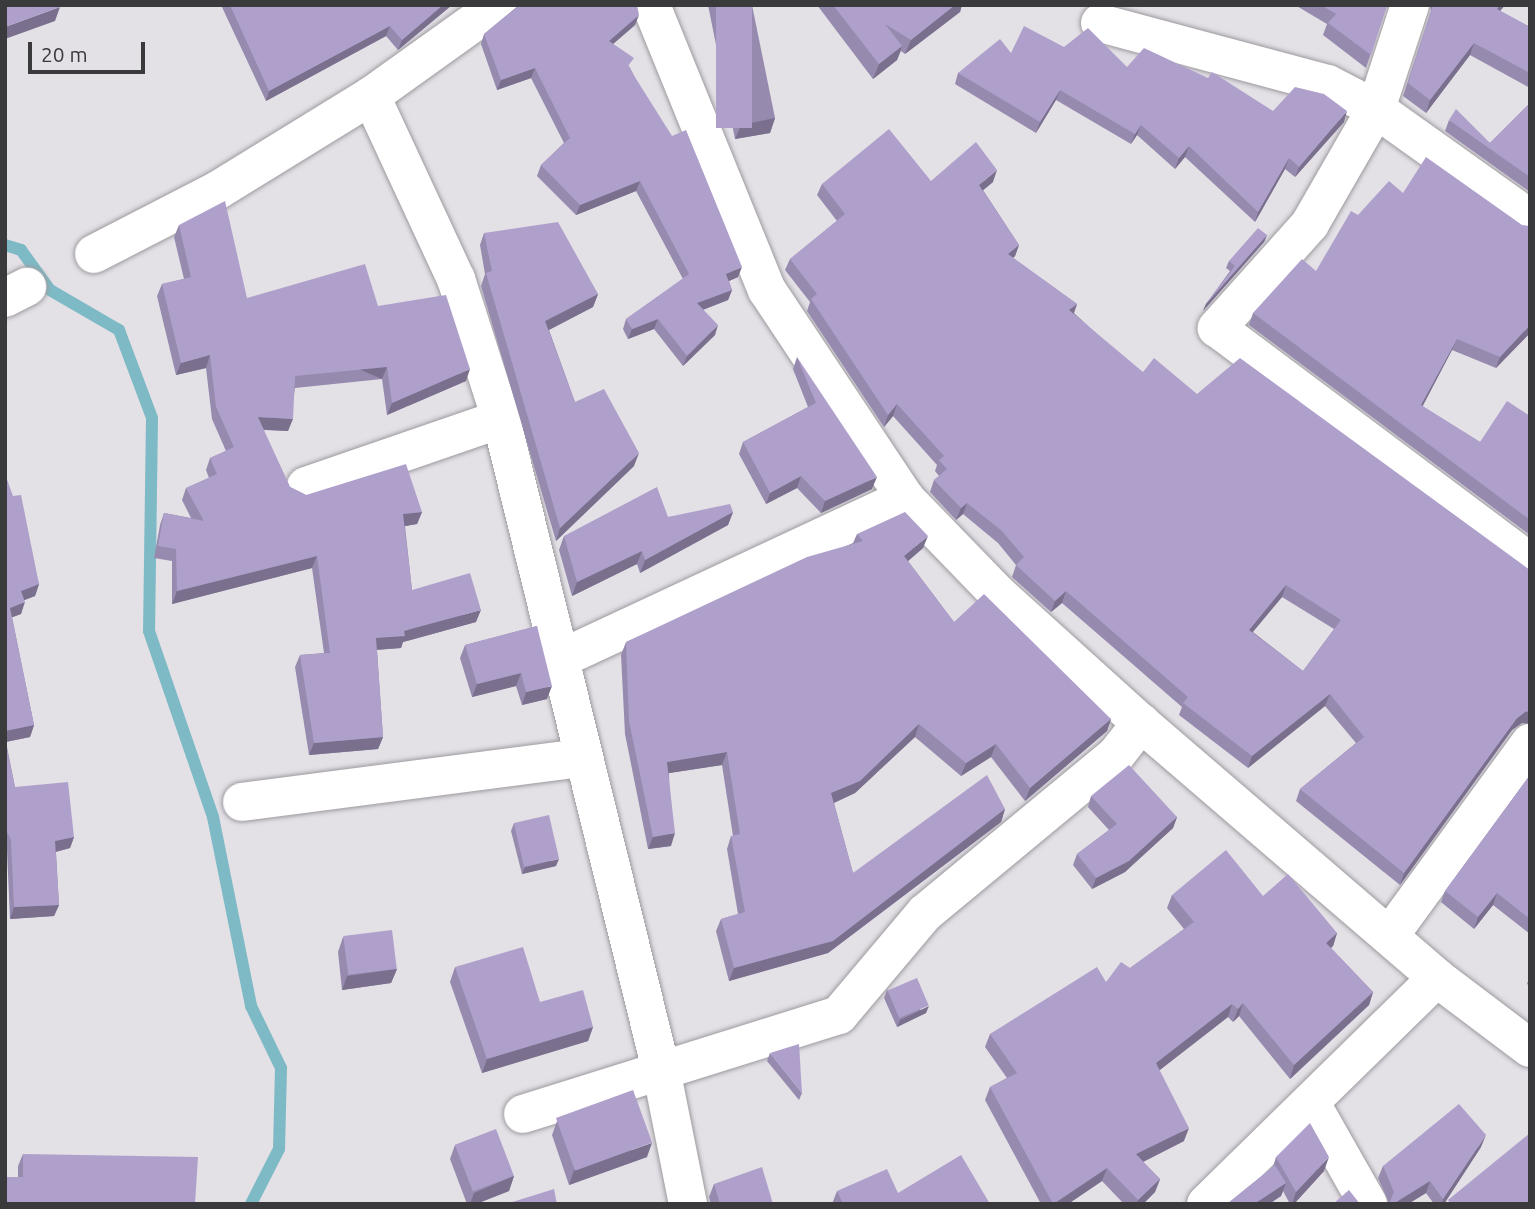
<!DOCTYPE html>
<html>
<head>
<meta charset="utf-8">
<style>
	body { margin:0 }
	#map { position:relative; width:1535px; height:1209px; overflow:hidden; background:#e3e0e6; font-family:Ubuntu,sans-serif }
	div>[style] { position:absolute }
	.stream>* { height:12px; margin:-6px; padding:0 6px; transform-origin:6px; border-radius:6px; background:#7ebac5 }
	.roads { filter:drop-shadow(0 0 2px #9d9a9f) drop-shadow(0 0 2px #9d9a9f) }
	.minor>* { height:38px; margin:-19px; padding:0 19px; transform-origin:19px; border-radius:19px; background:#fff }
	.wall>* { inset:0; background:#968aaf }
	.shaded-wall>* { inset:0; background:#7a708e; transform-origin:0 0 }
	.building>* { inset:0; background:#afa0cb; transform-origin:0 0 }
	span { translate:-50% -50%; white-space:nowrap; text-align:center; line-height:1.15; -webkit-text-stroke:5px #e3e0e6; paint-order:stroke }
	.frame { position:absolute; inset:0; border:7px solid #3a393b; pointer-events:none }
	.scale { position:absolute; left:28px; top:42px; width:117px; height:32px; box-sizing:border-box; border:4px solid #3a393b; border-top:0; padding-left:9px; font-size:21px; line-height:24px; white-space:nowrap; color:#3a393b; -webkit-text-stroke:5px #e3e0e6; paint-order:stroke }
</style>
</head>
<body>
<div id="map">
	<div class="stream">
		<i style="left:5px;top:245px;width:17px;rotate:17deg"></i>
		<i style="left:21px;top:250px;width:49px;rotate:54.1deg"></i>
		<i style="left:50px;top:290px;width:80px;rotate:30.1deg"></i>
		<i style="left:119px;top:330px;width:94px;rotate:69.4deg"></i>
		<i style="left:152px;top:418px;width:213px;rotate:90.8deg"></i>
		<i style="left:149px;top:631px;width:197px;rotate:71deg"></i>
		<i style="left:213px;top:817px;width:193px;rotate:78.6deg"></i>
		<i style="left:251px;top:1006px;width:69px;rotate:64.2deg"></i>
		<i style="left:281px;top:1068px;width:81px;rotate:91.4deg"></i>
		<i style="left:279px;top:1149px;width:62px;rotate:117deg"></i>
	</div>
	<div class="roads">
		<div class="minor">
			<i style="left:651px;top:5px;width:308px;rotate:67.9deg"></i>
			<i style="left:767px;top:290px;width:250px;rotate:56.4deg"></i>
			<i style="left:905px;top:498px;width:132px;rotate:45.9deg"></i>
			<i style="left:997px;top:593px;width:194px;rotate:42.1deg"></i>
			<i style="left:1141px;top:723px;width:391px;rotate:40.7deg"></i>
			<i style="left:1437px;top:978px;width:116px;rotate:37deg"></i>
			<i style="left:1410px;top:5px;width:109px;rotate:108.1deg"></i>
			<i style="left:1376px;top:109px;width:133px;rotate:119.9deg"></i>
			<i style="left:1310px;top:224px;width:140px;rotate:131.8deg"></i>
			<i style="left:1217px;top:328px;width:391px;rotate:36.8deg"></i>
			<i style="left:1100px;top:23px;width:236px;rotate:15deg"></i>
			<i style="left:1328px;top:84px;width:54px;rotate:27.5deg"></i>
			<i style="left:1376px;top:109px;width:189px;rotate:35.5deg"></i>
			<i style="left:371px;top:96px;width:202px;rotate:65.1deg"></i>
			<i style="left:456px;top:279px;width:147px;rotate:72.2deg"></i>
			<i style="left:501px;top:419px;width:674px;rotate:76.19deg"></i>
			<i style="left:662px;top:1074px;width:133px;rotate:78.7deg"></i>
			<i style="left:94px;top:254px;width:140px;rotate:-27.3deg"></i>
			<i style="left:218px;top:190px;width:180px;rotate:-31.6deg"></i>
			<i style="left:371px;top:96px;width:156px;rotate:-35.6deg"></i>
			<i style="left:5px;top:298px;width:25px;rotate:-27deg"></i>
			<i style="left:306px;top:486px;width:206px;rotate:-19deg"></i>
			<i style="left:560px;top:659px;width:381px;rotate:-25deg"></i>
			<i style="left:242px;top:802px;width:343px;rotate:-7.4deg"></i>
			<i style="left:1390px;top:935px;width:238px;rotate:-53.9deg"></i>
			<i style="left:1312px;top:1105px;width:114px;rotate:60.5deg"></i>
			<i style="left:523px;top:1114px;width:331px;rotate:-17.4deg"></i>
			<i style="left:839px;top:1015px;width:133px;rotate:-49.9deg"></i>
			<i style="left:925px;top:913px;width:248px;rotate:-39.6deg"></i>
			<i style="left:1116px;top:755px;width:41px;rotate:-52deg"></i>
			<i style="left:1206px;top:1204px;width:323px;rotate:-44.4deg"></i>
		</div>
	</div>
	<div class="wall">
		<i style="clip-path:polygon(221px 5px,452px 5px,398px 50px,386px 36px,266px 101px)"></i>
		<i style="clip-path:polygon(519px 5px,637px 5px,635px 25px,613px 44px,630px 68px,738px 277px,729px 281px,732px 290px,728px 300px,703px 310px,715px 335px,683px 366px,654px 329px,628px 339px,623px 329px,626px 319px,683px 279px,636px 191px,576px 215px,537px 176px,541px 165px,564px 143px,531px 78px,497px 90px,481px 44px,484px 34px)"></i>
		<i style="clip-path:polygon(708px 5px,754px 5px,752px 5px,775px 118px,770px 133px,735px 139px)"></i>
		<i style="clip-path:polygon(817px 5px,962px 5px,960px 12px,905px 54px,901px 51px,897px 60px,873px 79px)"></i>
		<i style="clip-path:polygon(1295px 5px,1387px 5px,1366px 68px,1323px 35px,1327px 24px)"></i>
		<i style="clip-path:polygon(1430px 5px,1505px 5px,1500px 11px,1530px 27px,1530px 88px,1470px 55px,1426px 113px,1403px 96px,1431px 11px)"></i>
		<i style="clip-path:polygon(1064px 47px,1127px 67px,1273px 111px,1344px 122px,1295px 177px,1285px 169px,1255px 222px,1185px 157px,1175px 169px,1137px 135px,1131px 144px,1056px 100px,1036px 133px,955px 84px,958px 73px,1011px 53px)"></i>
		<i style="clip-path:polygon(1530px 103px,1530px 192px,1445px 131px,1449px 120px,1490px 143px)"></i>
		<i style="clip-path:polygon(evenodd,931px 181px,993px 182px,983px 190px,1019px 245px,1015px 256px,1013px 258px,1077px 304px,1074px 313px,1522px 723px,1512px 730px,1400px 885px,1296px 801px,1300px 789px,1356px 743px,1325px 706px,1248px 768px,1179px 715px,1182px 707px,1062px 603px,1051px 612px,1012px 577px,1016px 565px,998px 543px,963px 514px,956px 520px,930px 492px,934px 480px,939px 476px,935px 471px,937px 465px,893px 416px,884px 427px,807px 311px,810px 302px,785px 270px,790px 259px,837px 221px,817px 195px,822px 184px,931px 181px,1282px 597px,1334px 629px,1303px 671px,1253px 632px,1282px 597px)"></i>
		<i style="clip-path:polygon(179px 225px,247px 298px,378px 306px,466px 381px,387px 415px,382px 379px,295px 388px,288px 431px,263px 430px,290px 487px,306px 495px,422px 512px,417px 524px,405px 526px,412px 590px,476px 622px,403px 642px,401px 648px,377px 650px,383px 737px,378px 749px,309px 755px,295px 667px,300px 655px,324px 653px,312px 568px,172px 604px,172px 561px,154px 558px,160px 525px,164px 513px,191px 518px,182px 500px,186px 488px,209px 478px,206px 470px,210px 458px,226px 451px,212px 419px,206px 368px,176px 375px,157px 296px,162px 284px,184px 279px,174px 237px)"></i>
		<i style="clip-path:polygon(484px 233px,598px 294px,593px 307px,549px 330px,575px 402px,634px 466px,556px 541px,481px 286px,485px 274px,480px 245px)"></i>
		<i style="clip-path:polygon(1267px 235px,1264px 242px,1203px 311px,1206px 304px,1230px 271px,1226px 268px,1229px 261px)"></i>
		<i style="clip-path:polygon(1316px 271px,1530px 333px,1496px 368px,1452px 350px,1422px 406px,1480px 442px,1530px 416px,1530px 535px,1249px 325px,1253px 313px)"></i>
		<i style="clip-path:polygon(797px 357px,872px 489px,821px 513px,797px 488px,766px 504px,739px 454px,743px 442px,808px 407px,793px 369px)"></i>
		<i style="clip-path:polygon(5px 474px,39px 584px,35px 596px,24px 600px,21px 614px,12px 617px,34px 725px,30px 737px,6px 742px,15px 787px,74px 837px,70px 848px,56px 852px,59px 905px,54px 916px,10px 919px,7px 851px,5px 848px)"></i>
		<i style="clip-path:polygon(733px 512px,728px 525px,640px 573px,637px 564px,572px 596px,559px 550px,564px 536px,668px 517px)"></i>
		<i style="clip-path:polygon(857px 534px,923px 548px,908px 561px,954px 622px,1111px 719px,1107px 731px,1025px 801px,991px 757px,961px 776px,915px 737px,855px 793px,834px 803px,853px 873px,1005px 809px,1001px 822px,828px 953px,729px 981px,716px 931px,721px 919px,738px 914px,727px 849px,731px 836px,733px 836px,722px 765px,669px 773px,671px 846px,648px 849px,625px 734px,621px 655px,626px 642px,853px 543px)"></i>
		<i style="clip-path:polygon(537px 626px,547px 699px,522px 705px,516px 686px,472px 697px,460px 658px,465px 645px)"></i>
		<i style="clip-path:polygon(1530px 775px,1530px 934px,1493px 905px,1474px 929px,1441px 902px,1445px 891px)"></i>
		<i style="clip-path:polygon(1091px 796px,1177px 817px,1173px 828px,1125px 872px,1092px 889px,1073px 865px,1077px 854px,1109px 830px,1088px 807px)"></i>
		<i style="clip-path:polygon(514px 823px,556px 866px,522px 874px,511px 831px)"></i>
		<i style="clip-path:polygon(1172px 895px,1263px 896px,1337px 933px,1333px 946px,1331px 948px,1373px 992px,1369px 1005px,1290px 1079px,1239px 1016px,1233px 1022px,1228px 1017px,1159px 1070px,1184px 1141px,1143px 1162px,1160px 1179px,1155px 1192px,1143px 1204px,1124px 1204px,1102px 1181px,1068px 1204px,1041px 1204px,985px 1100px,990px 1087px,1007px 1078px,985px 1047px,990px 1034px,1106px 982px,1130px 968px,1184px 929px,1167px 908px)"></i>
		<i style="clip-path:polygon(343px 937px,397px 969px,391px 983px,342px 990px,338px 952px)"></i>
		<i style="clip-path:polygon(455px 967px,540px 1002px,593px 1027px,588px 1041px,482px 1073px,450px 982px)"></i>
		<i style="clip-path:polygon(1530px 975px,1530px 986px,1527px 984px)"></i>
		<i style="clip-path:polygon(887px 990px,926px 1013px,897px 1027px,884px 998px)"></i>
		<i style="clip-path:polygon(770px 1053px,802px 1093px,799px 1100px,767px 1061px)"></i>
		<i style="clip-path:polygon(557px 1121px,647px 1157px,569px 1185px,552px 1135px)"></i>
		<i style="clip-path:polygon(455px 1145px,514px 1176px,509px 1191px,476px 1204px,467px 1204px,450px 1159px)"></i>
		<i style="clip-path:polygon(1481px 1147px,1444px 1204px,1434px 1204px,1426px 1193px,1408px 1204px,1389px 1204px,1389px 1203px,1378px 1178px,1383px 1166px)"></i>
		<i style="clip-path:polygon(23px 1154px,195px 1204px,18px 1177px,18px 1166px)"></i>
		<i style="clip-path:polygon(1276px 1157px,1324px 1171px,1294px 1204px,1290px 1204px,1283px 1191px,1281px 1196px,1269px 1204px,1227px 1204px,1273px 1167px)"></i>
		<i style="clip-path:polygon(714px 1184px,773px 1204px,711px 1204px,709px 1197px)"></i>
		<i style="clip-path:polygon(837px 1191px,898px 1193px,990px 1204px,832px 1204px)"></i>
	</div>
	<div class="shaded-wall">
		<i style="clip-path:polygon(443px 5px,452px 5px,398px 50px,402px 40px)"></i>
		<i style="clip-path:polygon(955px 5px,962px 5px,960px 12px,905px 54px,911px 40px)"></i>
		<i style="clip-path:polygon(1500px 5px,1505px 5px,1492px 21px,1497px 9px)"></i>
		<i style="clip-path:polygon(60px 7px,55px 21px,5px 39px,5px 27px)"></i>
		<i style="clip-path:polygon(639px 15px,635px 25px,605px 51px,609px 41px)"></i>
		<i style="clip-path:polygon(390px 26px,386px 36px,266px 101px,269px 91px)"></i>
		<i style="clip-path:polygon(1474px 43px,1470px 55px,1426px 113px,1430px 100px)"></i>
		<i style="clip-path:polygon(902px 46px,897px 60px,873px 79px,879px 64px)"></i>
		<i style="clip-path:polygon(535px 68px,531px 78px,497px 90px,501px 80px)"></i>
		<i style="clip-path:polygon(1060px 90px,1056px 100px,1036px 133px,1040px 122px)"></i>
		<i style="clip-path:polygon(1347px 111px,1344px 122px,1295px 177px,1299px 167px)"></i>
		<i style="clip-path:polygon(775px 118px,770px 133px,735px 139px,741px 125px)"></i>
		<i style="clip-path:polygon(1141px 125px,1137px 135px,1131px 144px,1135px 134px)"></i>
		<i style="clip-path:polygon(1189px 146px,1185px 157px,1175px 169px,1179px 158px)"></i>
		<i style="clip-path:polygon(1289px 158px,1285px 169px,1255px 222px,1258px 212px)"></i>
		<i style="clip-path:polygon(997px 170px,993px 182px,975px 197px,979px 185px)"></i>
		<i style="clip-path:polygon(640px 181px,636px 191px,576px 215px,580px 205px)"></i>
		<i style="clip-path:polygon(1267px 235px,1264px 242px,1203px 311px,1206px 304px)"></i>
		<i style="clip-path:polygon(1019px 245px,1015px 256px,1004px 265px,1008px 254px)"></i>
		<i style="clip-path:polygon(742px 267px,738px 277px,722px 284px,726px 274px)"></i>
		<i style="clip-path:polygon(732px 290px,728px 300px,694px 313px,697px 303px)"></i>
		<i style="clip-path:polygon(598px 294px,593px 307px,541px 334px,545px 321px)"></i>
		<i style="clip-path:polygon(1077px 304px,1073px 315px,1069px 310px)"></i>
		<i style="clip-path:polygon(658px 319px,654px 329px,628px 339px,632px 329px)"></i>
		<i style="clip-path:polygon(718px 325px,715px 335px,683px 366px,687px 356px)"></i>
		<i style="clip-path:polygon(1530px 325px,1530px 333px,1496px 368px,1500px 357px)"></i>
		<i style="clip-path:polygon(1457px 339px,1452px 350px,1417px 417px,1421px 405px)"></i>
		<i style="clip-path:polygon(210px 355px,206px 368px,176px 375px,181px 363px)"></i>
		<i style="left:387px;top:367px;width:13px;height:92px;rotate:113deg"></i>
		<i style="clip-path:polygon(470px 369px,466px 381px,387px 415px,392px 403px)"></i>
		<i style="clip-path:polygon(897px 404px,893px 416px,884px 427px,888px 415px)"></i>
		<i style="clip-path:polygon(258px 417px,293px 419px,288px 431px,253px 429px)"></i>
		<i style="clip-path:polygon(639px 453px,634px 466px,556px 541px,560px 528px)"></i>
		<i style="clip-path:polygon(801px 476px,797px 488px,766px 504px,770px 493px)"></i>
		<i style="clip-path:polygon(877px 477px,872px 489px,821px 513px,825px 501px)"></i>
		<i style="clip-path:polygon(967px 503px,963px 514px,956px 520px,961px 508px)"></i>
		<i style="clip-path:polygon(422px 512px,417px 524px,399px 527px,403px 514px)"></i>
		<i style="clip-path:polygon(733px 512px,728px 525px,640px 573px,645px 560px)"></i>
		<i style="clip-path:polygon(928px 536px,923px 548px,899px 569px,904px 556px)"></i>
		<i style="clip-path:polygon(642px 551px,637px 564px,572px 596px,577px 582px)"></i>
		<i style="clip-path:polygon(317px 556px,312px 568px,172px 604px,177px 591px)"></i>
		<i style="clip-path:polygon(39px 584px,35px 596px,17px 603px,21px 591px)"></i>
		<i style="clip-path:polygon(1286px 585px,1282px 597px,1245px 641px,1249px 630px)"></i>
		<i style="clip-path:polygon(1066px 591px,1062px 603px,1051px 612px,1055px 601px)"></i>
		<i style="clip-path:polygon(25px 602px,21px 614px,5px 620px,10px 608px)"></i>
		<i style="clip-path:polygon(481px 610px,476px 622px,403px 642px,401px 648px,372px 650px,376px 638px)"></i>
		<i style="clip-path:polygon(521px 673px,516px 686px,472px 697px,477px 684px)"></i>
		<i style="clip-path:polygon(552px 686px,547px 699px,522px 705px,526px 692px)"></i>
		<i style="clip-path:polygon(1330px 694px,1325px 706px,1248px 768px,1252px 756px)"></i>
		<i style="clip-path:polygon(1526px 711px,1530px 712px,1530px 724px,1522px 723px,1512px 730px,1400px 885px,1404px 873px,1517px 718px)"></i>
		<i style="clip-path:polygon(1111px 719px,1107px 731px,1025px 801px,1030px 788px)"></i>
		<i style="clip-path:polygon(919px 724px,915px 737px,855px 793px,827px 806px,831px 793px)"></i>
		<i style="clip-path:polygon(34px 725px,30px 737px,5px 742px,5px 731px)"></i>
		<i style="clip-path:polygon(383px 737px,378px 749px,309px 755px,314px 743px)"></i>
		<i style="clip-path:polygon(996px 744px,991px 757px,961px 776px,966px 763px)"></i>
		<i style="clip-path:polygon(727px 752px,722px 765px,663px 774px,667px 762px)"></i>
		<i style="clip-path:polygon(1005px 809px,1001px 822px,828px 953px,729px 981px,734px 968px)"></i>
		<i style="clip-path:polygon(1177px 817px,1173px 828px,1125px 872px,1092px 889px,1096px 878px)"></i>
		<i style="clip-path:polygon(675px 833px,671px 846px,648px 849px,653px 837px)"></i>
		<i style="clip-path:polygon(74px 837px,70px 848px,51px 853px,55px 841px)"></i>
		<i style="clip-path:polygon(559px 859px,556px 866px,522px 874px,525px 867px)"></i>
		<i style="clip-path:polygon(1497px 893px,1493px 905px,1474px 929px,1478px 917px)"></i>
		<i style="clip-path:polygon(59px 905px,54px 916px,10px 919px,14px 907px)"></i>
		<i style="clip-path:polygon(1337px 933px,1333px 946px,1321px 956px,1326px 943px)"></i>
		<i style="clip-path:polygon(397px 969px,391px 983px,342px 990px,347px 976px)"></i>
		<i style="clip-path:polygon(1373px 992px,1369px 1005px,1290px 1079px,1294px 1065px)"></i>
		<i style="clip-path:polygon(1243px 1003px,1239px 1016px,1233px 1022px,1238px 1009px)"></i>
		<i style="clip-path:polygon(1232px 1004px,1228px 1017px,1151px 1077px,1156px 1063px)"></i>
		<i style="clip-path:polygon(929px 1006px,926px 1013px,897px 1027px,900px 1020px)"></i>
		<i style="clip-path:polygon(593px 1027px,588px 1041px,482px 1073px,487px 1059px)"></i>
		<i style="clip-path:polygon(1189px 1128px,1184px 1141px,1131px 1168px,1136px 1154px)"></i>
		<i style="clip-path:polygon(1486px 1135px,1481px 1147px,1444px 1204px,1442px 1204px,1443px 1199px)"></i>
		<i style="clip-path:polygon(652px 1143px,647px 1157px,569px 1185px,574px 1170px)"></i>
		<i style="clip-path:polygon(1329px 1157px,1324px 1171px,1294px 1204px,1292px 1204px,1296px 1192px)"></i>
		<i style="clip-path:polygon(1107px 1168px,1102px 1181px,1068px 1204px,1054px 1204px)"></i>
		<i style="clip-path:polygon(514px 1176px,509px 1191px,476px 1204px,470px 1204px,474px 1193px)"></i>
		<i style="clip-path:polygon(1160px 1179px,1155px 1192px,1143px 1204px,1137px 1204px,1138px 1200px)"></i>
		<i style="clip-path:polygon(1430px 1181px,1426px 1193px,1408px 1204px,1393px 1204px)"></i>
		<i style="clip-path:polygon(1286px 1183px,1281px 1196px,1269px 1204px,1254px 1204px)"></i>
	</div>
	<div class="building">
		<i style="clip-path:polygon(5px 5px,60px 5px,60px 7px,5px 27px)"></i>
		<i style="clip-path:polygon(230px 5px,443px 5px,402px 40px,390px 26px,269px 91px)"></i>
		<i style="clip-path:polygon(520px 5px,637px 5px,639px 15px,609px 41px,634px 58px,628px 66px,672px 136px,686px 130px,742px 267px,726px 274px,732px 290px,697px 303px,718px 325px,687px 356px,658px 319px,632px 329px,626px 319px,689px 274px,640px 181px,580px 205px,541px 165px,570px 138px,535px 68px,501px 80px,484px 34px)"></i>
		<i style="left:716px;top:5px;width:36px;height:123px"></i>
		<i style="clip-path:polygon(833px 5px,955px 5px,911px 40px,885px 24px,902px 46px,879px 64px)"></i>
		<i style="clip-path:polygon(1321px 5px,1387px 5px,1371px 55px,1328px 23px,1336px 14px)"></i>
		<i style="clip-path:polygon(1433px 5px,1500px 5px,1497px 9px,1530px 27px,1530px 73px,1474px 43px,1430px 100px,1408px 83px)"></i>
		<i style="clip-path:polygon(1024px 26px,1064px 47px,1088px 28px,1127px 67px,1144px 48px,1208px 78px,1212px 72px,1273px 111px,1295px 87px,1324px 94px,1347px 111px,1299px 167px,1289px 158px,1258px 212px,1189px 146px,1179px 158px,1141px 125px,1135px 134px,1060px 90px,1040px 122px,958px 73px,1000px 39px,1011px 53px)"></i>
		<i style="clip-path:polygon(1530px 103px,1530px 177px,1449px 120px,1456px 109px,1490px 143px)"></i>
		<i style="clip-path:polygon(evenodd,889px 129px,931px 181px,976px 142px,997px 170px,979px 185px,1019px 245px,1008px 254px,1077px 304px,1069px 310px,1143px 372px,1154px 358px,1197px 394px,1240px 358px,1530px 570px,1530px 712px,1526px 711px,1517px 718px,1404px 873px,1300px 789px,1364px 737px,1330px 694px,1252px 756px,1183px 703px,1188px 697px,1066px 591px,1055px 601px,1016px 565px,1024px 557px,1002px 531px,967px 503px,961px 508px,934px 480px,947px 469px,939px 460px,944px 456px,897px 404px,888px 415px,811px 299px,817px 294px,790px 259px,845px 214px,822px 184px,889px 129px,1286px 585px,1341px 620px,1303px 671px,1249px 630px,1286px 585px)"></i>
		<i style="clip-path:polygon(1426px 157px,1522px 225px,1530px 226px,1530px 325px,1500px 357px,1457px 339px,1421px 405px,1480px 442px,1507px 401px,1530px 416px,1530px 520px,1253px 313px,1302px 259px,1316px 271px,1351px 211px,1358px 215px,1389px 181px,1403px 193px)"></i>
		<i style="clip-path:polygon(225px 201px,247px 298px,365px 264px,378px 306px,446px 295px,470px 369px,392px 403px,387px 367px,295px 376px,293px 419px,258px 417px,290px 487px,306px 495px,406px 464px,422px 512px,403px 514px,412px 590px,470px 573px,481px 610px,404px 631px,405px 636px,376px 638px,383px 737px,314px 743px,300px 655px,330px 653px,317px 556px,177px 591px,176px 549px,158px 546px,164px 513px,204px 521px,186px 488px,217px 474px,210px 458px,234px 447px,216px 407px,210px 355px,181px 363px,162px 284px,191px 277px,179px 225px)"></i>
		<i style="clip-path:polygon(558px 222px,598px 294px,545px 321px,575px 402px,604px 389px,639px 453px,560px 528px,486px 273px,492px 271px,484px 233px)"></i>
		<i style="clip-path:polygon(1258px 228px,1267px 235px,1206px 304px,1235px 266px,1229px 261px)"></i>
		<i style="clip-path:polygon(797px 357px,877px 477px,825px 501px,801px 476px,770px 493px,743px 442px,816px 403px)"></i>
		<i style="clip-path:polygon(5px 474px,13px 496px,21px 495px,39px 584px,21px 591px,25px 602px,10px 608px,34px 725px,5px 731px)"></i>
		<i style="clip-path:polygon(657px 487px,668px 517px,730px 504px,733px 512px,645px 560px,642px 551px,577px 582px,564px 536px)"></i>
		<i style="clip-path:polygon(905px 512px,928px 536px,904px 556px,954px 622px,984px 594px,1111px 719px,1030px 788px,996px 744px,966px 763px,919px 724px,860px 781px,831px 793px,853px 873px,987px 775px,1005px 809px,833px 941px,734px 968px,721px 919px,745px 912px,731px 836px,740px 834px,727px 752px,667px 762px,675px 833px,653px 837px,629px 721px,626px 642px,807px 557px,863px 541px,857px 534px)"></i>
		<i style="clip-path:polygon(537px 626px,552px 686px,526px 692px,521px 673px,477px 684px,465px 645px)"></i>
		<i style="clip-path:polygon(5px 740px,15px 787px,68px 782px,74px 837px,55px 841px,59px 905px,14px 907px,11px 840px,5px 828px)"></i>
		<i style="clip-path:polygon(1129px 765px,1177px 817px,1129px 861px,1096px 878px,1077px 854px,1117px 824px,1091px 796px)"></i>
		<i style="clip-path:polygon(1530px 775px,1530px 919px,1497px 893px,1478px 917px,1445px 891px)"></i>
		<i style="left:549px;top:815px;width:45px;height:36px;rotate:77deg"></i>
		<i style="clip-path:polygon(1226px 850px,1263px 896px,1288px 874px,1337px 933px,1326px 943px,1373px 992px,1294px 1065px,1243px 1003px,1238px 1009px,1232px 1004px,1156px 1063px,1189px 1128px,1136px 1154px,1160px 1179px,1138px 1200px,1107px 1168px,1053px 1204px,990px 1087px,1017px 1073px,990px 1034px,1097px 967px,1106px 982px,1121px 962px,1130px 968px,1194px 922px,1172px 895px)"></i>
		<i style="left:392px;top:930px;width:39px;height:49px;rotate:83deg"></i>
		<i style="clip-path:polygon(523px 947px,540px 1002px,583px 990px,593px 1027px,487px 1059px,455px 967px)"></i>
		<i style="left:917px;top:978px;width:30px;height:32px;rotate:67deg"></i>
		<i style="clip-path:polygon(799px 1044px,802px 1093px,770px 1053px)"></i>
		<i style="left:633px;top:1090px;width:56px;height:82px;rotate:70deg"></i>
		<i style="clip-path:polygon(1459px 1104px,1486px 1135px,1443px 1199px,1430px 1181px,1393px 1204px,1389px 1204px,1394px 1192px,1383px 1166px)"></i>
		<i style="clip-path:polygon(1310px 1123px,1329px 1157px,1296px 1192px,1276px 1157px)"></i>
		<i style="left:496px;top:1129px;width:50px;height:44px;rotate:69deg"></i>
		<i style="clip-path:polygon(1530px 1133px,1530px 1204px,1451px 1204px,1448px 1200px)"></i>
		<i style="clip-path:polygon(23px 1154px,198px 1157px,195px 1204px,5px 1204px,5px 1177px,23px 1177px)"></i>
		<i style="clip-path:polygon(961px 1155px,990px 1204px,843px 1204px,837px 1191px,887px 1169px,898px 1193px)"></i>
		<i style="clip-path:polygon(1275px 1165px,1286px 1183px,1254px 1204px,1227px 1204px)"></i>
		<i style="clip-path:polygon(762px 1167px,773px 1204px,720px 1204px,714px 1184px)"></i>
		<i style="clip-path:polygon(554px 1189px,557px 1204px,506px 1204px)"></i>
		<i style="clip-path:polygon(1349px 1190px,1360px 1204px,1333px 1204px)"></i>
	</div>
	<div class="frame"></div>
	<div class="scale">20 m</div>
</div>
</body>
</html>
